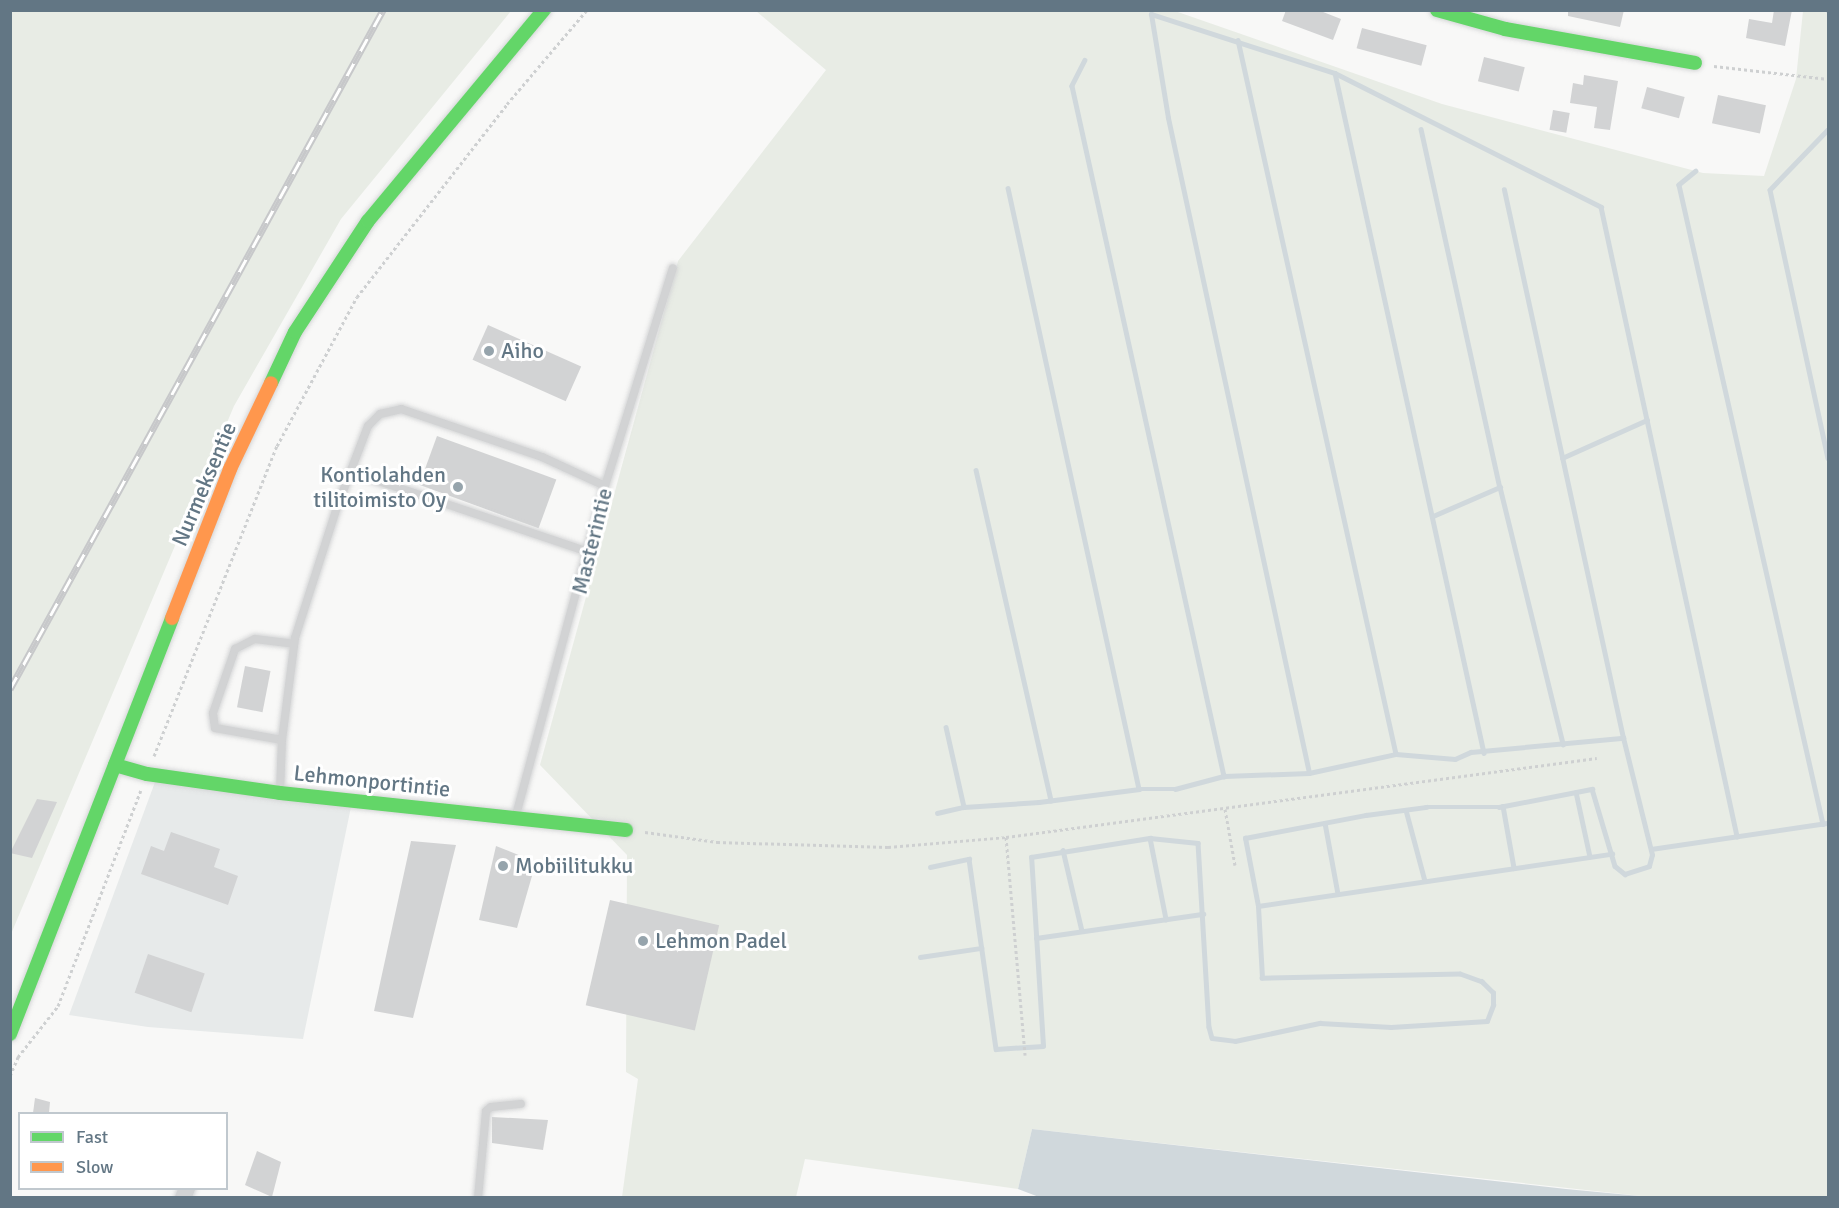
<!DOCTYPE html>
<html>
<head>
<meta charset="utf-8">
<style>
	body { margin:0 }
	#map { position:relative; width:1839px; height:1208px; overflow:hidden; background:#f8f8f7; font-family:Signika,sans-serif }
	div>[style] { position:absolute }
	.built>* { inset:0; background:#e7eaea }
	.green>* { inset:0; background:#e8ece5 }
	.water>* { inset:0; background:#d0d8dc }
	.stream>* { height:4.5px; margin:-2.25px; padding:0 2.25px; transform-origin:2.25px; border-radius:2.25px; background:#d0d8dc }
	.building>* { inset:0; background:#d2d3d4; transform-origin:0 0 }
	.path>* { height:3px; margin-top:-1.5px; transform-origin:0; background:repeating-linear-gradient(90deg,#ced0d1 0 3px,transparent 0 6px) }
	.roads { filter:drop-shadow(0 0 2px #d5d6d7) drop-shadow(0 0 2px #d5d6d7) }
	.lane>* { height:8px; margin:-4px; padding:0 4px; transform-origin:4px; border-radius:4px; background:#d2d3d4 }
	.street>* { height:16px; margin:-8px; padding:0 8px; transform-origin:8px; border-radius:8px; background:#d2d3d4 }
	.fast>* { height:14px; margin:-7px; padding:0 7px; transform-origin:7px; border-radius:7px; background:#63d668 }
	.slow>* { height:14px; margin:-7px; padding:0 7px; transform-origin:7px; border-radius:7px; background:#ff974d }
	.rail>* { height:7px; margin-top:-3.5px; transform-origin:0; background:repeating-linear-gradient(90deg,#fff 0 14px,#c7c8ca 0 28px); box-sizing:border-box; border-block:2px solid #c7c8ca }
	.dots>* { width:16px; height:16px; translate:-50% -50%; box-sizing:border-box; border:3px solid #fff; border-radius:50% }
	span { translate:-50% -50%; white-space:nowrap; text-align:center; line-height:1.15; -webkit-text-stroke:6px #fff; paint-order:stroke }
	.poi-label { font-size:22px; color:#627684 }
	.left { translate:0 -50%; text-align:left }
	.right { translate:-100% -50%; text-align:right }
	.street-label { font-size:22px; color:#627684 }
	.frame { position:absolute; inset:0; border:12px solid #627684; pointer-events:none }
	.legend { position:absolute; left:18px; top:1112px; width:210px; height:78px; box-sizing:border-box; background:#fff; border:2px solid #c0c8ce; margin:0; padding:8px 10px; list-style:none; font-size:18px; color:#627684 }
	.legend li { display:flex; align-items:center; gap:12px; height:30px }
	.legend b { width:30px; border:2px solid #c0c8ce }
</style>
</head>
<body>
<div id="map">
	<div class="built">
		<i style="clip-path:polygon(155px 782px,351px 807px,303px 1039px,148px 1027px,69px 1015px)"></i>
	</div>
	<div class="green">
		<i style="clip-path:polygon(11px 11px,511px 11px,341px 219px,234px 406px,11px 934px)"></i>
		<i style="clip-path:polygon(756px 11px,1175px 11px,1442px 104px,1703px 173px,1764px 176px,1796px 79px,1803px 11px,1828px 11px,1828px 1197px,1650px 1197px,1032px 1129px,1018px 1189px,805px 1159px,796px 1197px,622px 1197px,638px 1079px,626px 1072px,627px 855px,540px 765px,678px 261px,826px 70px)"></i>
	</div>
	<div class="water">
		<i style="clip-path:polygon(1032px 1129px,1566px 1189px,1650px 1197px,1039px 1197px,1018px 1189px)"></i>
	</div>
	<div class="stream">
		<i style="left:1238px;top:40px;width:731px;rotate:77.52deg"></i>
		<i style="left:1085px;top:60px;width:29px;rotate:117deg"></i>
		<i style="left:1072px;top:86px;width:707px;rotate:77.58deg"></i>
		<i style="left:1335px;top:73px;width:696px;rotate:77.64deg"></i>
		<i style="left:1421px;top:129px;width:367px;rotate:77.6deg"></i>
		<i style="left:1500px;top:487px;width:265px;rotate:76.2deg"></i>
		<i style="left:1828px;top:130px;width:83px;rotate:134deg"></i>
		<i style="left:1770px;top:190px;width:274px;rotate:77.8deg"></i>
		<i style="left:1696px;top:171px;width:22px;rotate:141deg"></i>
		<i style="left:1679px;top:185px;width:655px;rotate:77.3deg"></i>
		<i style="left:1008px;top:188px;width:615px;rotate:77.7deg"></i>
		<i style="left:1562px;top:458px;width:93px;rotate:-24.1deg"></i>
		<i style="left:976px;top:470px;width:339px;rotate:77.2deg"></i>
		<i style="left:1433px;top:516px;width:73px;rotate:-23.4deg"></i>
		<i style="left:946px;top:727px;width:82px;rotate:77.3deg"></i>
		<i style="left:1309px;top:773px;width:670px;rotate:-102.15deg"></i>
		<i style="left:1168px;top:118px;width:105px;rotate:-99.3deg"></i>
		<i style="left:1151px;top:14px;width:193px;rotate:17.8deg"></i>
		<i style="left:1335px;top:73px;width:298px;rotate:26.7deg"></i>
		<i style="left:1601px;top:207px;width:644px;rotate:77.8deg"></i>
		<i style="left:1576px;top:792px;width:66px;rotate:77.8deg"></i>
		<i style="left:1503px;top:806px;width:63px;rotate:79.9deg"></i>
		<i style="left:1406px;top:810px;width:73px;rotate:75deg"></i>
		<i style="left:937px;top:813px;width:28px;rotate:-13deg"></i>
		<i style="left:964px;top:807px;width:75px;rotate:-3.8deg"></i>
		<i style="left:1039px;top:802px;width:101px;rotate:-7.4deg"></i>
		<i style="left:1139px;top:789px;width:36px"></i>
		<i style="left:1175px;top:789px;width:51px;rotate:-14.9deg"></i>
		<i style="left:1224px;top:776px;width:85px;rotate:-2deg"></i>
		<i style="left:1309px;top:773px;width:89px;rotate:-12.3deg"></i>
		<i style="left:1396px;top:754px;width:59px;rotate:4.8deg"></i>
		<i style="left:1455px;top:759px;width:17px;rotate:-24deg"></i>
		<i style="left:1471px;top:752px;width:153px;rotate:-5.3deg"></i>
		<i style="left:1325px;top:823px;width:72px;rotate:79.6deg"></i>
		<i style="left:1150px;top:838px;width:83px;rotate:78.8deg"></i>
		<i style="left:1651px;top:849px;width:179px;rotate:-8.4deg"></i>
		<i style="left:1063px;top:850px;width:83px;rotate:76.8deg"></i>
		<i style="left:930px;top:867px;width:40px;rotate:-12deg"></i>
		<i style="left:969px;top:859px;width:192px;rotate:81.9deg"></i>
		<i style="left:996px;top:1049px;width:47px;rotate:-3.7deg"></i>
		<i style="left:1043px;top:1046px;width:189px;rotate:-93.6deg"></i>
		<i style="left:1031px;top:857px;width:121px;rotate:-9.1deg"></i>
		<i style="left:1150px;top:838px;width:48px;rotate:5.9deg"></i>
		<i style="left:1198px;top:843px;width:184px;rotate:86.6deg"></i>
		<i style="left:1209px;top:1027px;width:11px;rotate:75deg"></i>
		<i style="left:1212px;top:1038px;width:23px;rotate:7deg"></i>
		<i style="left:1235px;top:1041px;width:87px;rotate:-12deg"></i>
		<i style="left:1320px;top:1023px;width:71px;rotate:3.2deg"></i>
		<i style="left:1391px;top:1027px;width:96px;rotate:-3.6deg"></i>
		<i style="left:1487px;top:1021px;width:17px;rotate:-69deg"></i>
		<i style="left:1493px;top:1005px;width:12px;rotate:-90deg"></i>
		<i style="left:1493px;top:993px;width:16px;rotate:-135deg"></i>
		<i style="left:1482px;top:982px;width:23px;rotate:-160deg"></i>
		<i style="left:1460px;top:974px;width:198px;rotate:178.8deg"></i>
		<i style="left:1262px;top:978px;width:72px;rotate:-93.2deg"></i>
		<i style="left:1258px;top:906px;width:69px;rotate:-100.8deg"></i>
		<i style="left:1245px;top:838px;width:123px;rotate:-10.8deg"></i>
		<i style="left:1366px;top:815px;width:61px;rotate:-7.6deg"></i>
		<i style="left:1426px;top:807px;width:73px"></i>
		<i style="left:1499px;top:807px;width:95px;rotate:-11deg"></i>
		<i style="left:1592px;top:789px;width:80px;rotate:73.4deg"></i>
		<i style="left:1615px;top:866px;width:13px;rotate:39deg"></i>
		<i style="left:1625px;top:874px;width:25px;rotate:-18deg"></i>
		<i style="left:1649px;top:866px;width:11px;rotate:-75deg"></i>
		<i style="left:1652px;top:855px;width:121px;rotate:-103.9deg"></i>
		<i style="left:1623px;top:738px;width:561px;rotate:-102.25deg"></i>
		<i style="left:1258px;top:906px;width:358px;rotate:-8.4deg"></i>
		<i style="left:1036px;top:938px;width:169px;rotate:-8.2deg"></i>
		<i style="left:920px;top:957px;width:62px;rotate:-8.4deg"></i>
	</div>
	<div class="building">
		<i style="clip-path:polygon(1286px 10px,1318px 10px,1341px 19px,1333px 40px,1282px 21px)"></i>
		<i style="clip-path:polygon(1568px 10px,1624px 10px,1620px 27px,1568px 16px)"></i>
		<i style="clip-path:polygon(1774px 10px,1792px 10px,1785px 46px,1746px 38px,1749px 19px,1772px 23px)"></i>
		<i style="left:1362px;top:28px;width:67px;height:21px;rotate:15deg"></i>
		<i style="left:1484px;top:57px;width:42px;height:25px;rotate:14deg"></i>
		<i style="clip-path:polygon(1584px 75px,1618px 81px,1610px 130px,1594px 128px,1597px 107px,1570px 103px,1573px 83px,1583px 85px)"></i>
		<i style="left:1647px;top:87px;width:39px;height:22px;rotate:15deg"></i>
		<i style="left:1718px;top:95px;width:49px;height:29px;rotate:12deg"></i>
		<i style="left:1553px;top:110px;width:17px;height:20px;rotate:10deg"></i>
		<i style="left:488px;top:325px;width:102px;height:38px;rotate:24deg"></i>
		<i style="left:437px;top:436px;width:127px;height:52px;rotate:20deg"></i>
		<i style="left:245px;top:666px;width:26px;height:42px;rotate:11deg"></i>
		<i style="clip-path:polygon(37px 799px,57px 802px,32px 858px,10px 853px)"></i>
		<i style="clip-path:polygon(171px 832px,220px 849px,214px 867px,238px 876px,228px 905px,141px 874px,151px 846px,164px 851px)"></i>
		<i style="clip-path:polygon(411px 841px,456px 845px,413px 1018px,374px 1011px)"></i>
		<i style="clip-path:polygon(496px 846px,536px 862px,517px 928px,479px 920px)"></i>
		<i style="left:610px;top:900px;width:112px;height:108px;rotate:13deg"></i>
		<i style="left:148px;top:954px;width:60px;height:41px;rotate:19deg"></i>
		<i style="clip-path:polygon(35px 1098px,50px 1102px,49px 1113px,33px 1113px)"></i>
		<i style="clip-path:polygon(492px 1117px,548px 1120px,543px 1150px,492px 1143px)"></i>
		<i style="clip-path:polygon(257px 1151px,281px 1162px,272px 1197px,245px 1185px)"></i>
	</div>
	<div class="path">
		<i style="left:1828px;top:10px;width:4px;rotate:90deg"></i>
		<i style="left:1714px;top:66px;width:115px;rotate:6.5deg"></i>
		<i style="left:154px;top:756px;width:334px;rotate:-68.4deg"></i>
		<i style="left:277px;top:446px;width:169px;rotate:-61.8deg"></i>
		<i style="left:357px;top:297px;width:244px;rotate:-52.1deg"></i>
		<i style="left:507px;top:104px;width:123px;rotate:-49.6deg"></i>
		<i style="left:1225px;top:809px;width:57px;rotate:79.9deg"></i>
		<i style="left:645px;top:832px;width:73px;rotate:7.9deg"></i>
		<i style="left:717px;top:842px;width:171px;rotate:1.7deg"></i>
		<i style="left:888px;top:847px;width:118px;rotate:-4.8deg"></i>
		<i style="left:1006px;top:837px;width:596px;rotate:-7.61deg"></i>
		<i style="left:1006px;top:837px;width:219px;rotate:85deg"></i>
		<i style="left:10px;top:1076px;width:21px;rotate:-67deg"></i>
		<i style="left:18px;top:1057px;width:65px;rotate:-51.9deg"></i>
		<i style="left:58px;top:1006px;width:231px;rotate:-69deg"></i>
	</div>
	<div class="roads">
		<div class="lane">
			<i style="left:352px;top:472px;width:249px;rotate:18.7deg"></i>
			<i style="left:282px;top:740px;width:68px;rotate:-169.8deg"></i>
			<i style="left:215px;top:728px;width:15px;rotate:-98deg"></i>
			<i style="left:213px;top:713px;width:68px;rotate:-71deg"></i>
			<i style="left:235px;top:649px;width:22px;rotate:-27deg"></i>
			<i style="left:255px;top:639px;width:39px;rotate:7deg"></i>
			<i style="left:280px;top:792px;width:52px;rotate:-87.8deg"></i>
			<i style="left:282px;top:740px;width:103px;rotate:-82.7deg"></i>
			<i style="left:295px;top:638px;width:138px;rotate:-72.2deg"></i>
			<i style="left:337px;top:507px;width:87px;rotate:-69.1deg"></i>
			<i style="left:368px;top:426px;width:17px;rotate:-45deg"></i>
			<i style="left:380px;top:414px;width:22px;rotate:-13deg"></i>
			<i style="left:401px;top:409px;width:149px;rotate:18.8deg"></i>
			<i style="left:542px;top:457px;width:69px;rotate:24.7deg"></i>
			<i style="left:516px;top:815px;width:341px;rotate:-74.9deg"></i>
			<i style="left:605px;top:486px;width:228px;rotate:-72.7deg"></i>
			<i style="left:478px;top:1198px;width:87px;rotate:-84.7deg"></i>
			<i style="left:486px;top:1111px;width:6px;rotate:-39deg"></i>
			<i style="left:491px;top:1107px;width:30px;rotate:-6deg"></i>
		</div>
		<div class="street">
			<i style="left:183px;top:1198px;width:11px;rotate:-68deg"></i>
		</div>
		<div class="fast">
			<i style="left:1437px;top:10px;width:71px;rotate:15.6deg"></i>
			<i style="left:1505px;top:29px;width:193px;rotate:10.1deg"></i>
			<i style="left:271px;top:383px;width:56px;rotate:-64.8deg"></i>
			<i style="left:295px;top:332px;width:133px;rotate:-56.7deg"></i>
			<i style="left:368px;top:221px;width:275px;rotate:-50.2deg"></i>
			<i style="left:115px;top:765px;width:33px;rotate:16deg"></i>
			<i style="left:147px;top:774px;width:134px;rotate:8.1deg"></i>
			<i style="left:280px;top:793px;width:348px;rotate:6.1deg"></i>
			<i style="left:10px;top:1034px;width:446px;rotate:-68.7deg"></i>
		</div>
		<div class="slow">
			<i style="left:172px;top:618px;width:160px;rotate:-68.7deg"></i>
			<i style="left:230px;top:469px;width:95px;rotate:-64.5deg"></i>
		</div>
	</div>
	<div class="rail">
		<i style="left:10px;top:689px;width:775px;rotate:-61.22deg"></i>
	</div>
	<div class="dots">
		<i style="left:489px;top:351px;background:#96a4ac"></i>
		<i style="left:458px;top:487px;background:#96a4ac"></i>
		<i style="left:503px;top:866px;background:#96a4ac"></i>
		<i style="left:643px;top:941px;background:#96a4ac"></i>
	</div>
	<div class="poi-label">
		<span class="left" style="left:501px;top:351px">Aiho</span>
		<span class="right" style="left:446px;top:487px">Kontiolahden<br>tilitoimisto Oy</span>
		<span class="left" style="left:515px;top:866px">Mobiilitukku</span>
		<span class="left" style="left:655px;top:941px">Lehmon Padel</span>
	</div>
	<div class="street-label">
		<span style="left:204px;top:484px;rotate:-67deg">Nurmeksentie</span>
		<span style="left:592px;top:541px;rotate:-76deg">Masterintie</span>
		<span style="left:372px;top:781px;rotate:6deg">Lehmonportintie</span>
	</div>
	<div class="frame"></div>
	<ul class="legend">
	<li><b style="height:8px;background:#63d668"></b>Fast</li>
	<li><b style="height:8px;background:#ff974d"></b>Slow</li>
	</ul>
</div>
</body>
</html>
